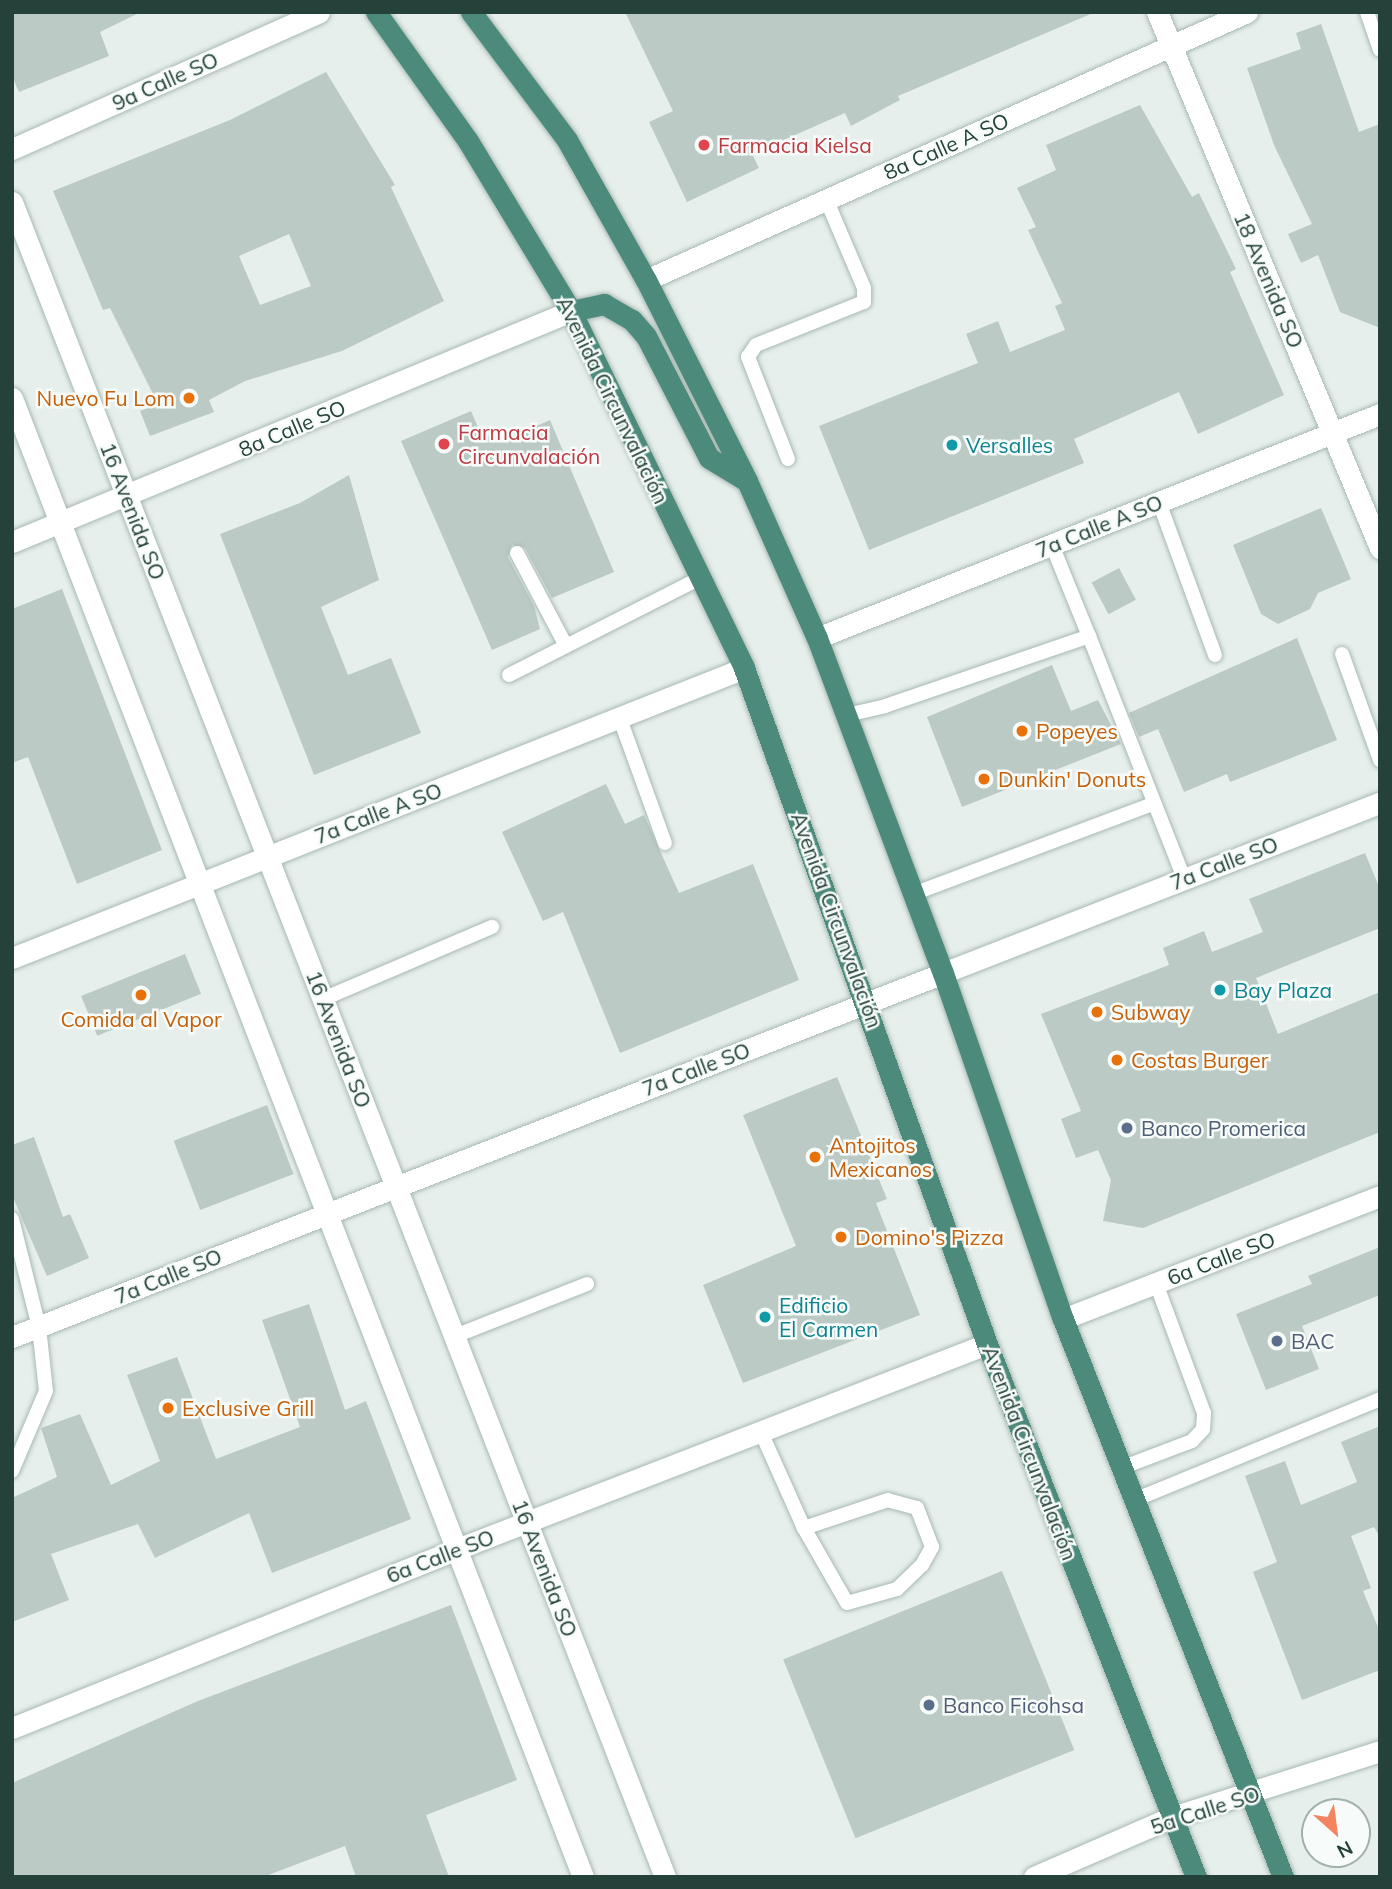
<!DOCTYPE html>
<html>
<head>
<meta charset="utf-8">
<style>
	body { margin:0 }
	#map { position:relative; width:1392px; height:1889px; overflow:hidden; background:#e6efeb; font-family:Mulish,sans-serif }
	div>[style] { position:absolute }
	.building>* { inset:0; background:#bbcac4; transform-origin:0 0 }
	.roads { filter:drop-shadow(0 0 2px #a8b8b2) drop-shadow(0 0 2px #a8b8b2) }
	.service>* { height:14px; margin:-7px; padding:0 7px; transform-origin:7px; border-radius:7px; background:#fff }
	.minor>* { height:21px; margin:-10.5px; padding:0 10.5px; transform-origin:10.5px; border-radius:10.5px; background:#fff }
	.secondary>* { height:21px; margin:-10.5px; padding:0 10.5px; transform-origin:10.5px; border-radius:10.5px; background:#fff }
	.trunk>* { height:21px; margin:-10.5px; padding:0 10.5px; transform-origin:10.5px; border-radius:10.5px; background:#4c8a7c }
	.dots>* { width:19px; height:19px; translate:-50% -50%; box-sizing:border-box; border:4px solid #f7fbf9; border-radius:50% }
	span { translate:-50% -50%; white-space:nowrap; text-align:center; line-height:1.15; -webkit-text-stroke:5px #f7fbf9; paint-order:stroke }
	.street-label { font-size:21px; color:#24423a }
	.health-label { font-size:21px; color:#be3a42 }
	.left { translate:0 -50%; text-align:left }
	.food-label { font-size:21px; color:#c56008 }
	.right { translate:-100% -50%; text-align:right }
	.culture-label { font-size:21px; color:#0d838f }
	.service-label { font-size:21px; color:#4e5e75 }
	.frame { position:absolute; inset:0; border:14px solid #24423a; pointer-events:none }
	.north { position:absolute; left:1301px; top:1798px; width:70px; height:70px; box-sizing:border-box; background:#f7fbf9; border:2px solid #a3b1ad; border-radius:50%; rotate:152deg; font-size:19px; font-weight:700; line-height:28px; text-align:center; color:#24423a }
	.north::after { content:''; display:block; margin:auto; width:24px; height:32px; background:#f4845f; clip-path:polygon(50% 0,100% 100%,50% 72%,0 100%) }
</style>
</head>
<body>
<div id="map">
	<div class="building">
		<i style="clip-path:polygon(12px 12px,141px 12px,100px 32px,109px 56px,19px 92px,12px 76px)"></i>
		<i style="clip-path:polygon(625px 12px,1093px 12px,1093px 13px,898px 96px,900px 100px,851px 126px,845px 113px,752px 154px,759px 168px,687px 202px,649px 122px,673px 111px)"></i>
		<i style="clip-path:polygon(1321px 24px,1359px 132px,1380px 124px,1380px 328px,1340px 312px,1318px 255px,1301px 263px,1288px 234px,1312px 224px,1274px 145px,1247px 68px,1301px 49px,1296px 33px)"></i>
		<i style="clip-path:polygon(evenodd,326px 72px,395px 185px,391px 187px,444px 301px,342px 351px,245px 381px,209px 400px,214px 412px,150px 436px,140px 411px,158px 404px,110px 308px,103px 310px,53px 191px,230px 120px,326px 72px,289px 234px,311px 286px,260px 305px,239px 256px,289px 234px)"></i>
		<i style="clip-path:polygon(1140px 105px,1192px 197px,1199px 193px,1236px 269px,1230px 272px,1284px 395px,1198px 434px,1179px 392px,1074px 439px,1084px 463px,869px 550px,819px 426px,978px 363px,966px 334px,998px 321px,1010px 352px,1065px 330px,1055px 306px,1062px 303px,1028px 230px,1036px 227px,1017px 188px,1056px 170px,1046px 145px)"></i>
		<i style="clip-path:polygon(471px 411px,480px 432px,500px 442px,550px 420px,614px 572px,552px 598px,525px 548px,512px 545px,508px 557px,534px 606px,540px 629px,492px 650px,401px 441px)"></i>
		<i style="clip-path:polygon(349px 475px,379px 580px,321px 607px,348px 675px,391px 658px,421px 733px,314px 775px,220px 534px,300px 503px)"></i>
		<i style="clip-path:polygon(1321px 508px,1351px 579px,1318px 593px,1310px 609px,1278px 624px,1261px 614px,1233px 545px)"></i>
		<i style="left:1119px;top:568px;width:36px;height:31px;rotate:62deg"></i>
		<i style="clip-path:polygon(62px 589px,162px 850px,77px 884px,28px 757px,12px 763px,12px 609px)"></i>
		<i style="clip-path:polygon(1297px 638px,1337px 740px,1230px 782px,1227px 774px,1184px 792px,1158px 729px,1139px 737px,1129px 713px)"></i>
		<i style="clip-path:polygon(1052px 665px,1071px 711px,1098px 700px,1121px 744px,962px 807px,927px 717px)"></i>
		<i style="clip-path:polygon(606px 784px,625px 824px,644px 815px,679px 893px,753px 864px,799px 980px,620px 1053px,563px 912px,543px 921px,502px 832px)"></i>
		<i style="clip-path:polygon(1365px 853px,1380px 889px,1380px 928px,1256px 978px,1278px 1034px,1380px 992px,1380px 1132px,1143px 1228px,1103px 1221px,1111px 1180px,1098px 1150px,1076px 1158px,1061px 1119px,1081px 1111px,1041px 1014px,1169px 965px,1163px 948px,1204px 931px,1212px 952px,1263px 932px,1249px 899px)"></i>
		<i style="left:185px;top:954px;width:43px;height:112px;rotate:68deg"></i>
		<i style="clip-path:polygon(837px 1077px,887px 1199px,876px 1203px,920px 1315px,743px 1383px,703px 1285px,796px 1246px,743px 1115px)"></i>
		<i style="left:267px;top:1105px;width:74px;height:100px;rotate:69deg"></i>
		<i style="clip-path:polygon(34px 1137px,63px 1217px,70px 1214px,89px 1258px,47px 1276px,12px 1195px,12px 1145px)"></i>
		<i style="clip-path:polygon(1380px 1247px,1380px 1295px,1302px 1326px,1319px 1369px,1266px 1390px,1236px 1314px,1312px 1284px,1308px 1276px)"></i>
		<i style="clip-path:polygon(309px 1304px,345px 1410px,366px 1401px,411px 1519px,272px 1573px,249px 1513px,155px 1558px,138px 1524px,51px 1554px,69px 1600px,12px 1622px,12px 1498px,57px 1477px,41px 1428px,80px 1414px,111px 1485px,160px 1461px,127px 1375px,177px 1357px,216px 1459px,300px 1427px,262px 1320px)"></i>
		<i style="clip-path:polygon(1380px 1426px,1380px 1537px,1374px 1527px,1351px 1536px,1371px 1588px,1363px 1591px,1380px 1632px,1380px 1670px,1302px 1700px,1253px 1572px,1277px 1562px,1245px 1476px,1285px 1461px,1301px 1505px,1357px 1482px,1341px 1442px)"></i>
		<i style="left:1002px;top:1571px;width:193px;height:236px;rotate:68deg"></i>
		<i style="clip-path:polygon(451px 1605px,517px 1780px,426px 1815px,449px 1877px,356px 1877px,345px 1846px,263px 1877px,12px 1877px,12px 1783px,198px 1701px)"></i>
	</div>
	<div class="roads">
		<div class="service">
			<i style="left:1367px;top:12px;width:40px;rotate:71.1deg"></i>
			<i style="left:788px;top:459px;width:110px;rotate:-111.4deg"></i>
			<i style="left:748px;top:357px;width:14px;rotate:-56deg"></i>
			<i style="left:756px;top:345px;width:116px;rotate:-21.7deg"></i>
			<i style="left:864px;top:302px;width:14px;rotate:-90deg"></i>
			<i style="left:864px;top:288px;width:97px;rotate:-113.1deg"></i>
			<i style="left:1159px;top:502px;width:163px;rotate:69.9deg"></i>
			<i style="left:1052px;top:545px;width:98px;rotate:67.9deg"></i>
			<i style="left:517px;top:553px;width:105px;rotate:62.2deg"></i>
			<i style="left:1342px;top:654px;width:113px;rotate:70.3deg"></i>
			<i style="left:509px;top:675px;width:214px;rotate:-26.9deg"></i>
			<i style="left:847px;top:715px;width:39px;rotate:-13deg"></i>
			<i style="left:885px;top:706px;width:216px;rotate:-18.9deg"></i>
			<i style="left:1089px;top:636px;width:261px;rotate:68.6deg"></i>
			<i style="left:620px;top:719px;width:132px;rotate:70.1deg"></i>
			<i style="left:913px;top:894px;width:256px;rotate:-20.6deg"></i>
			<i style="left:323px;top:999px;width:184px;rotate:-23.1deg"></i>
			<i style="left:12px;top:1219px;width:111px;rotate:76deg"></i>
			<i style="left:39px;top:1327px;width:64px;rotate:83.8deg"></i>
			<i style="left:46px;top:1391px;width:87px;rotate:113deg"></i>
			<i style="left:455px;top:1336px;width:142px;rotate:-21.5deg"></i>
			<i style="left:761px;top:1432px;width:105px;rotate:65.9deg"></i>
			<i style="left:804px;top:1528px;width:86px;rotate:60.2deg"></i>
			<i style="left:847px;top:1603px;width:52px;rotate:-15.6deg"></i>
			<i style="left:897px;top:1589px;width:35px;rotate:-44deg"></i>
			<i style="left:922px;top:1565px;width:21px;rotate:-61deg"></i>
			<i style="left:932px;top:1547px;width:42px;rotate:-111deg"></i>
			<i style="left:917px;top:1508px;width:30px;rotate:-165deg"></i>
			<i style="left:888px;top:1500px;width:89px;rotate:161.6deg"></i>
			<i style="left:1121px;top:1468px;width:76px;rotate:-20.8deg"></i>
			<i style="left:1192px;top:1441px;width:16px;rotate:-47deg"></i>
			<i style="left:1203px;top:1429px;width:16px;rotate:-86deg"></i>
			<i style="left:1204px;top:1413px;width:139px;rotate:-110.3deg"></i>
			<i style="left:1134px;top:1500px;width:266px;rotate:-22.3deg"></i>
		</div>
		<div class="minor">
			<i style="left:1157px;top:12px;width:581px;rotate:67.41deg"></i>
			<i style="left:12px;top:149px;width:336px;rotate:-24deg"></i>
			<i style="left:12px;top:202px;width:1798px;rotate:68.7deg"></i>
			<i style="left:646px;top:280px;width:658px;rotate:-24.03deg"></i>
			<i style="left:12px;top:398px;width:1585px;rotate:68.89deg"></i>
			<i style="left:12px;top:542px;width:605px;rotate:-22.45deg"></i>
			<i style="left:817px;top:638px;width:606px;rotate:-21.7deg"></i>
			<i style="left:12px;top:958px;width:787px;rotate:-21.61deg"></i>
			<i style="left:943px;top:973px;width:469px;rotate:-21.3deg"></i>
			<i style="left:1063px;top:1319px;width:340px;rotate:-21.2deg"></i>
			<i style="left:12px;top:1728px;width:480px;rotate:-21.9deg"></i>
			<i style="left:457px;top:1549px;width:568px;rotate:-21.15deg"></i>
			<i style="left:1034px;top:1877px;width:150px;rotate:-23.5deg"></i>
			<i style="left:1172px;top:1817px;width:218px;rotate:-17.6deg"></i>
		</div>
		<div class="secondary">
			<i style="left:12px;top:1337px;width:1000px;rotate:-21.35deg"></i>
		</div>
		<div class="trunk">
			<i style="left:376px;top:12px;width:158px;rotate:54.5deg"></i>
			<i style="left:468px;top:141px;width:199px;rotate:58.8deg"></i>
			<i style="left:571px;top:311px;width:397px;rotate:64.1deg"></i>
			<i style="left:744px;top:668px;width:718px;rotate:70.23deg"></i>
			<i style="left:987px;top:1344px;width:573px;rotate:68.59deg"></i>
			<i style="left:471px;top:12px;width:160px;rotate:53.1deg"></i>
			<i style="left:567px;top:140px;width:161px;rotate:60.6deg"></i>
			<i style="left:646px;top:280px;width:225px;rotate:63.3deg"></i>
			<i style="left:747px;top:481px;width:172px;rotate:66deg"></i>
			<i style="left:817px;top:638px;width:358px;rotate:69.4deg"></i>
			<i style="left:943px;top:973px;width:366px;rotate:70.9deg"></i>
			<i style="left:1063px;top:1319px;width:600px;rotate:68.48deg"></i>
			<i style="left:571px;top:311px;width:34px;rotate:-12deg"></i>
			<i style="left:604px;top:304px;width:32px;rotate:30deg"></i>
			<i style="left:632px;top:320px;width:21px;rotate:49deg"></i>
			<i style="left:646px;top:336px;width:137px;rotate:62.7deg"></i>
			<i style="left:709px;top:458px;width:42px;rotate:31.4deg"></i>
		</div>
	</div>
	<div class="dots">
		<i style="left:704px;top:145px;background:#e0444e"></i>
		<i style="left:189px;top:398px;background:#e8710a"></i>
		<i style="left:444px;top:444px;background:#e0444e"></i>
		<i style="left:952px;top:445px;background:#0f9aa8"></i>
		<i style="left:1022px;top:731px;background:#e8710a"></i>
		<i style="left:984px;top:779px;background:#e8710a"></i>
		<i style="left:1220px;top:990px;background:#0f9aa8"></i>
		<i style="left:141px;top:995px;background:#e8710a"></i>
		<i style="left:1097px;top:1012px;background:#e8710a"></i>
		<i style="left:1117px;top:1060px;background:#e8710a"></i>
		<i style="left:1127px;top:1128px;background:#5c6f8a"></i>
		<i style="left:815px;top:1157px;background:#e8710a"></i>
		<i style="left:841px;top:1237px;background:#e8710a"></i>
		<i style="left:765px;top:1317px;background:#0f9aa8"></i>
		<i style="left:1277px;top:1341px;background:#5c6f8a"></i>
		<i style="left:168px;top:1408px;background:#e8710a"></i>
		<i style="left:929px;top:1705px;background:#5c6f8a"></i>
	</div>
	<div class="street-label">
		<span style="left:165px;top:81px;rotate:-24deg">9a Calle SO</span>
		<span style="left:946px;top:146px;rotate:-24deg">8a Calle A SO</span>
		<span style="left:1269px;top:280px;rotate:67deg">18 Avenida SO</span>
		<span style="left:613px;top:400px;rotate:64deg">Avenida Circunvalación</span>
		<span style="left:292px;top:428px;rotate:-23deg">8a Calle SO</span>
		<span style="left:133px;top:511px;rotate:69deg">16 Avenida SO</span>
		<span style="left:1099px;top:526px;rotate:-22deg">7a Calle A SO</span>
		<span style="left:378px;top:813px;rotate:-21deg">7a Calle A SO</span>
		<span style="left:1224px;top:863px;rotate:-21deg">7a Calle SO</span>
		<span style="left:837px;top:920px;rotate:70deg">Avenida Circunvalación</span>
		<span style="left:339px;top:1039px;rotate:69deg">16 Avenida SO</span>
		<span style="left:696px;top:1069px;rotate:-21deg">7a Calle SO</span>
		<span style="left:1221px;top:1258px;rotate:-21deg">6a Calle SO</span>
		<span style="left:168px;top:1276px;rotate:-22deg">7a Calle SO</span>
		<span style="left:1030px;top:1453px;rotate:69deg">Avenida Circunvalación</span>
		<span style="left:440px;top:1556px;rotate:-21deg">6a Calle SO</span>
		<span style="left:545px;top:1568px;rotate:69deg">16 Avenida SO</span>
		<span style="left:1205px;top:1810px;rotate:-18deg">5a Calle SO</span>
	</div>
	<div class="health-label">
		<span class="left" style="left:718px;top:145px">Farmacia Kielsa</span>
		<span class="left" style="left:458px;top:444px">Farmacia<br>Circunvalación</span>
	</div>
	<div class="food-label">
		<span class="right" style="left:175px;top:398px">Nuevo Fu Lom</span>
		<span class="left" style="left:1036px;top:731px">Popeyes</span>
		<span class="left" style="left:998px;top:779px">Dunkin' Donuts</span>
		<span class="left" style="left:1111px;top:1012px">Subway</span>
		<span style="left:141px;top:1019px">Comida al Vapor</span>
		<span class="left" style="left:1131px;top:1060px">Costas Burger</span>
		<span class="left" style="left:829px;top:1157px">Antojitos<br>Mexicanos</span>
		<span class="left" style="left:855px;top:1237px">Domino's Pizza</span>
		<span class="left" style="left:182px;top:1408px">Exclusive Grill</span>
	</div>
	<div class="culture-label">
		<span class="left" style="left:966px;top:445px">Versalles</span>
		<span class="left" style="left:1234px;top:990px">Bay Plaza</span>
		<span class="left" style="left:779px;top:1317px">Edificio<br>El Carmen</span>
	</div>
	<div class="service-label">
		<span class="left" style="left:1141px;top:1128px">Banco Promerica</span>
		<span class="left" style="left:1291px;top:1341px">BAC</span>
		<span class="left" style="left:943px;top:1705px">Banco Ficohsa</span>
	</div>
	<div class="frame"></div>
	<div class="north">N</div>
</div>
</body>
</html>
